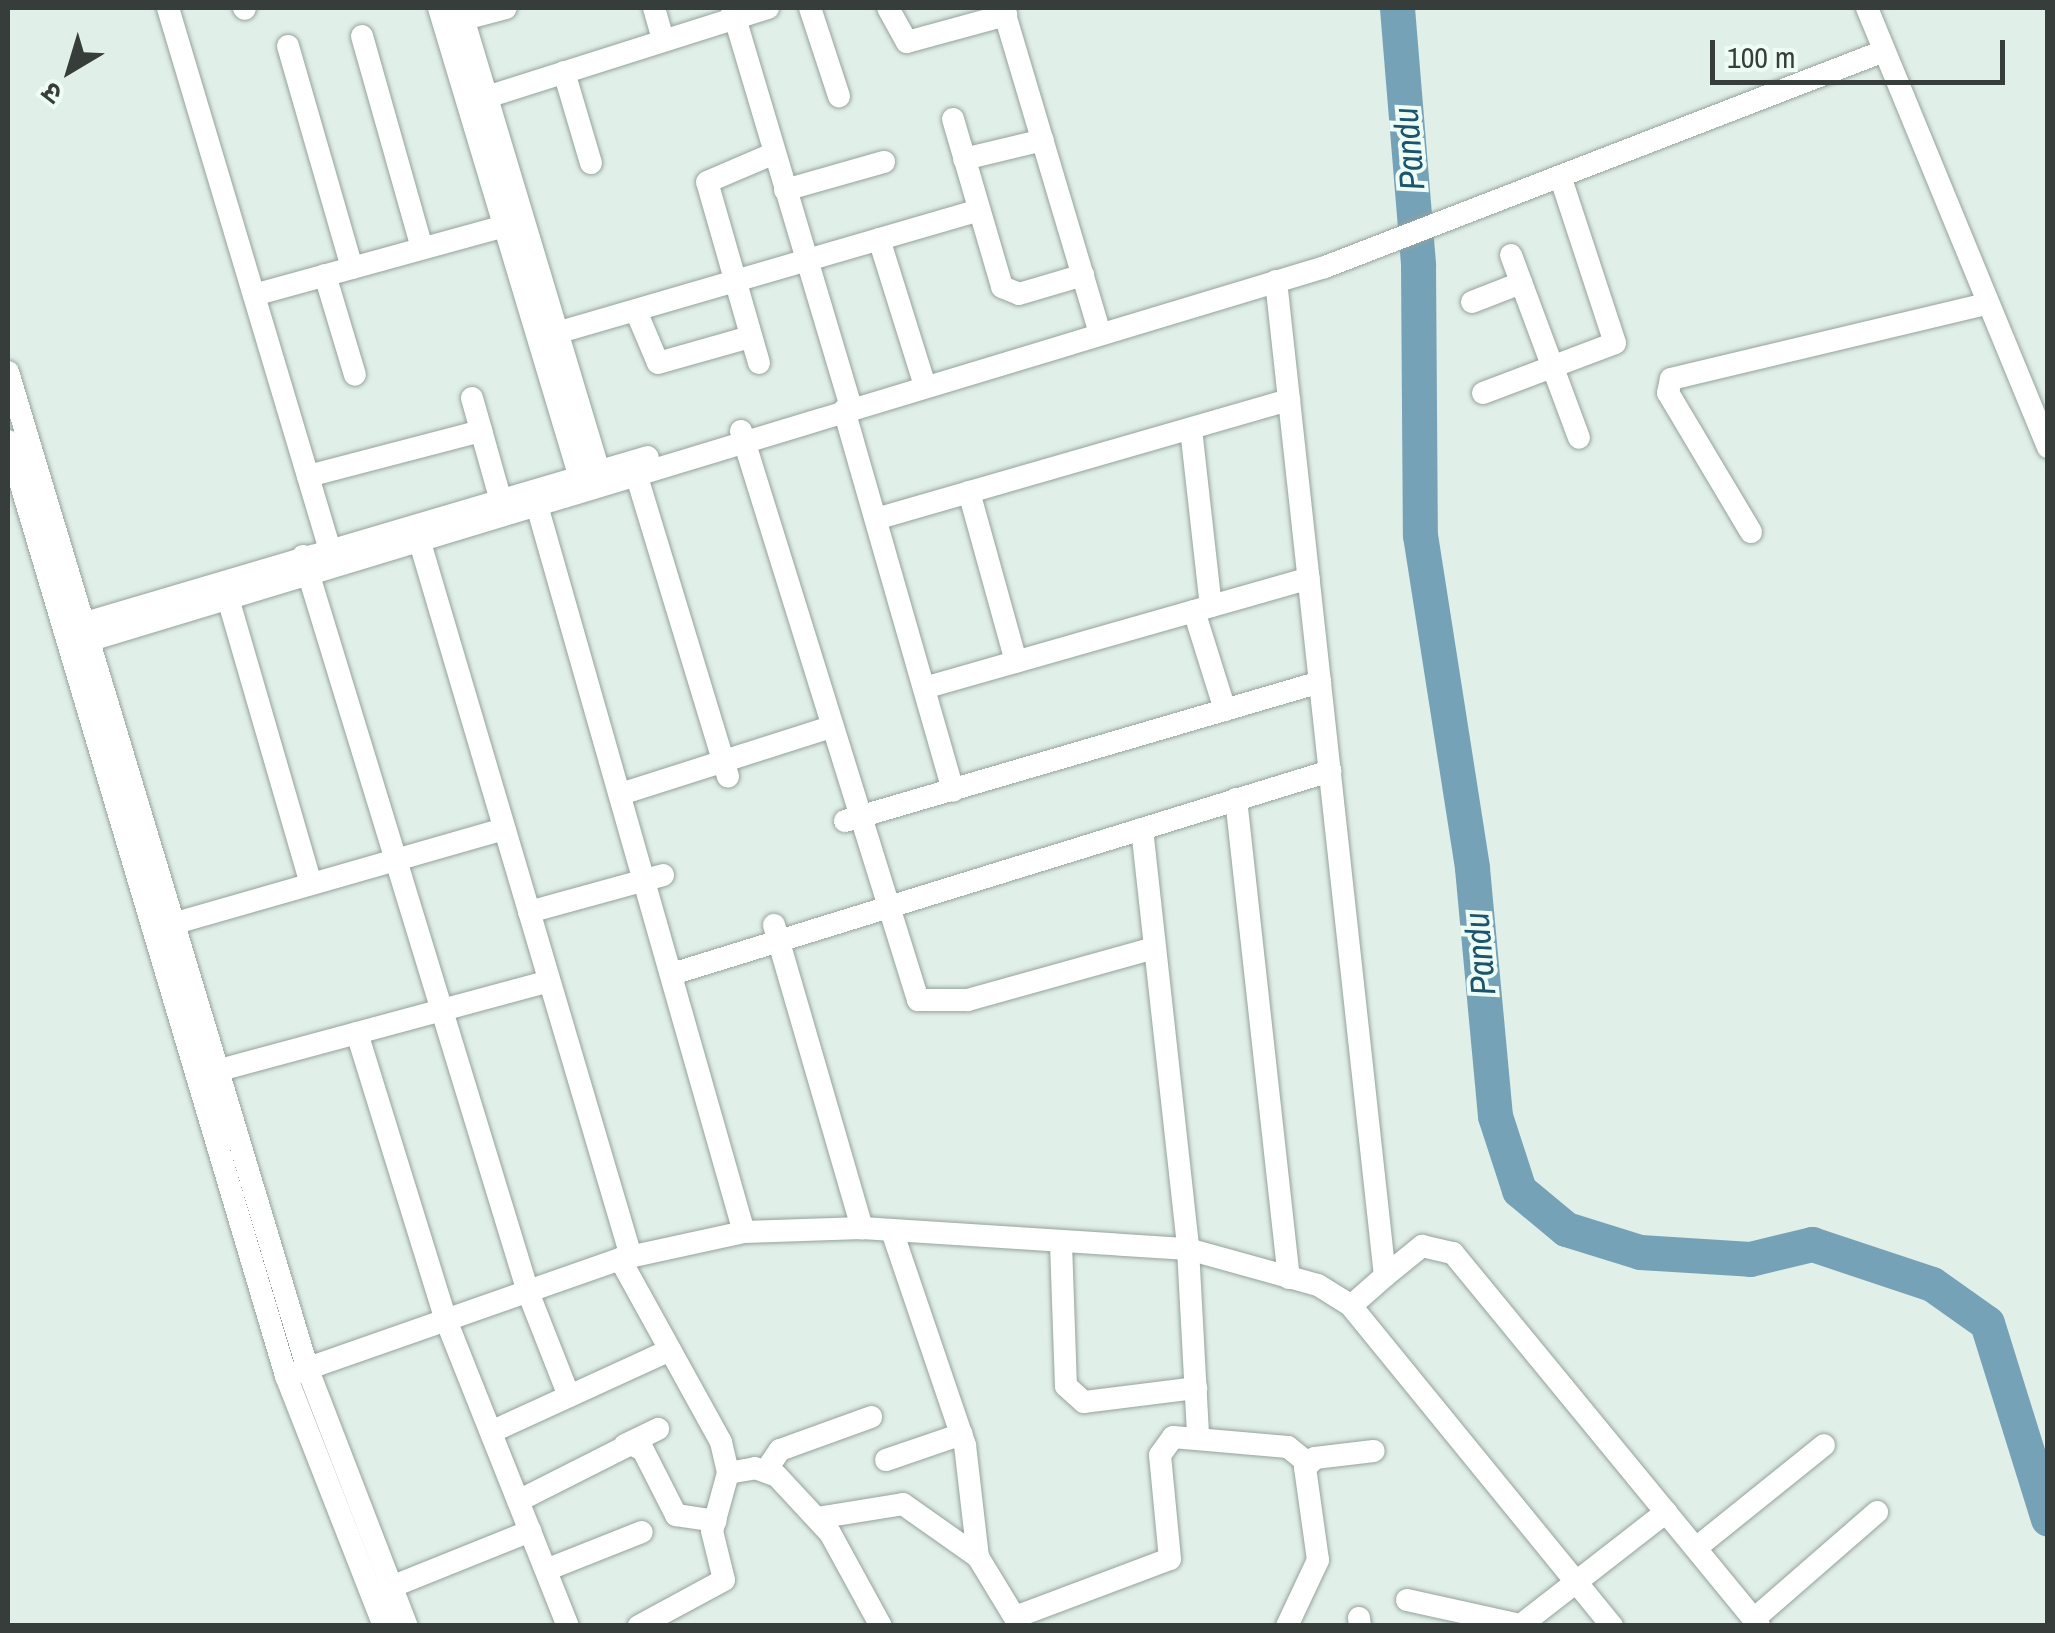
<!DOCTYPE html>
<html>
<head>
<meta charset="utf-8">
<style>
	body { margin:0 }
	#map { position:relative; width:2055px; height:1633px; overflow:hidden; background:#e0efe7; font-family:"Archivo Narrow","Noto Sans Devanagari",sans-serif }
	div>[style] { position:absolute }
	.river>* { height:35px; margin:-17.5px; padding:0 17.5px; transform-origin:17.5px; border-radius:17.5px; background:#76a2b8 }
	.roads { filter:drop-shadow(0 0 2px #95a39c) drop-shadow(0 0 2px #95a39c) }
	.minor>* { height:22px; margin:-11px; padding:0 11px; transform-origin:11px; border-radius:11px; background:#fff }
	span { translate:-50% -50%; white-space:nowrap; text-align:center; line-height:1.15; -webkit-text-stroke:8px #edfcf4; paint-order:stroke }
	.water-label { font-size:35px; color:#1c546d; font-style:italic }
	.frame { position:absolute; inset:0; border:10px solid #373d3a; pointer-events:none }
	.north { position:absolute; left:20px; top:20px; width:100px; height:100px; -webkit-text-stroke:8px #edfcf4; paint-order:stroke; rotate:218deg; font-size:28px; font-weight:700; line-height:40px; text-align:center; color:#373d3a }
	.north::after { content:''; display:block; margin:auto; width:35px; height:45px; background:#373d3a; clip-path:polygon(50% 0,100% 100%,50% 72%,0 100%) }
	.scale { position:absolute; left:1710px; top:40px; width:295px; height:45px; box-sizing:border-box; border:5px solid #373d3a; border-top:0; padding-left:12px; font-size:30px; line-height:35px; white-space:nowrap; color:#373d3a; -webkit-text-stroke:8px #edfcf4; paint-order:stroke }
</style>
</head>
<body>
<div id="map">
	<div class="river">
		<i style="left:1397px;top:8px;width:258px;rotate:85.3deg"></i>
		<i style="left:1418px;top:265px;width:270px;rotate:89.6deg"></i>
		<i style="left:1420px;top:535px;width:337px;rotate:81.1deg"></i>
		<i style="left:1472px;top:868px;width:249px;rotate:84.7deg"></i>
		<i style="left:1495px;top:1116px;width:78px;rotate:72deg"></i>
		<i style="left:1519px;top:1190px;width:61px;rotate:39.7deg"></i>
		<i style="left:1566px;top:1229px;width:77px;rotate:17.3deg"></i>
		<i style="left:1640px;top:1252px;width:110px;rotate:3.6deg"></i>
		<i style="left:1750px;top:1259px;width:64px;rotate:-13.6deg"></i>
		<i style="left:1812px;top:1244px;width:126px;rotate:18.4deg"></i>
		<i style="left:1932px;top:1284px;width:67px;rotate:35.3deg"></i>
		<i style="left:1987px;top:1323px;width:205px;rotate:72.7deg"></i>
	</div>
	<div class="roads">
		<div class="minor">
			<i style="left:168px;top:8px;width:566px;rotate:73.36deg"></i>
			<i style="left:244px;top:8px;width:1px;rotate:45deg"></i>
			<i style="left:439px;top:8px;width:491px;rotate:73.3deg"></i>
			<i style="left:460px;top:8px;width:484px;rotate:73.3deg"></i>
			<i style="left:654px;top:8px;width:33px;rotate:74deg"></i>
			<i style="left:732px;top:8px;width:416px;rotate:73.4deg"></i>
			<i style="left:810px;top:8px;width:93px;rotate:71.8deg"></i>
			<i style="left:888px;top:8px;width:39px;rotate:61deg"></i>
			<i style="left:907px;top:42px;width:103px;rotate:-15.3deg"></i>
			<i style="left:1003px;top:8px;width:340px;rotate:73.4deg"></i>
			<i style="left:1867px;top:8px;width:475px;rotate:67.6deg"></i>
			<i style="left:464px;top:19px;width:43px;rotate:-14.7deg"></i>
			<i style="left:362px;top:36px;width:220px;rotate:74.2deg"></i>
			<i style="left:288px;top:46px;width:231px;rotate:73.9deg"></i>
			<i style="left:564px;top:72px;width:95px;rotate:73.5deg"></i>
			<i style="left:487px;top:97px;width:295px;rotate:-17.6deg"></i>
			<i style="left:953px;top:119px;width:175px;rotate:73.7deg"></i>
			<i style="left:1002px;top:287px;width:18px;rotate:22deg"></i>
			<i style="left:1019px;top:294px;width:67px;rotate:-16.5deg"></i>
			<i style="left:964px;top:159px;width:81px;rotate:-13.5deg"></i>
			<i style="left:785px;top:190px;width:103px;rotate:-15.8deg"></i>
			<i style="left:879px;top:239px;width:154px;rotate:72.6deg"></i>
			<i style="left:1511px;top:255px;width:195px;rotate:69.6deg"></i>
			<i style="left:325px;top:275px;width:104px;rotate:73.3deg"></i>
			<i style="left:1276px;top:281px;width:1001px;rotate:83.75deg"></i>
			<i style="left:1385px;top:1276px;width:45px;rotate:138.6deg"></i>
			<i style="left:254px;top:295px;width:259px;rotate:-15.4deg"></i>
			<i style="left:1472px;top:302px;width:53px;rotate:-21.2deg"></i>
			<i style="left:636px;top:311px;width:56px;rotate:67.1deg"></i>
			<i style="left:658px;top:363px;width:96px;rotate:-15.8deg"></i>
			<i style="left:546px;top:336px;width:451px;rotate:-16.2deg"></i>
			<i style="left:759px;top:363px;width:188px;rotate:-106deg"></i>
			<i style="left:707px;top:182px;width:74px;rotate:-23.1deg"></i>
			<i style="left:8px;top:372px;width:1042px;rotate:73.27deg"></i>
			<i style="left:308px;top:1370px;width:274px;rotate:68.9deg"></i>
			<i style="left:1483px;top:393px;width:141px;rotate:-20.7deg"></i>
			<i style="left:1615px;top:343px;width:173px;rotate:-108.2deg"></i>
			<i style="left:472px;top:398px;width:107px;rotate:74.3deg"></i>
			<i style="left:844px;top:410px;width:396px;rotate:74deg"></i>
			<i style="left:1191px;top:429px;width:178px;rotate:83.6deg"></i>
			<i style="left:741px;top:431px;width:596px;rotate:72.72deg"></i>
			<i style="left:918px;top:1000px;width:50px"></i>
			<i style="left:968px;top:1000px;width:193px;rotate:-15.6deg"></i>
			<i style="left:8px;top:441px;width:975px;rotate:73.44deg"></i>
			<i style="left:286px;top:1376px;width:269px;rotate:68.6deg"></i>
			<i style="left:308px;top:476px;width:179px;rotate:-14.6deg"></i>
			<i style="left:637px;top:477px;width:313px;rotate:73.1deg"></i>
			<i style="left:969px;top:492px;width:176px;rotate:74.5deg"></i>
			<i style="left:534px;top:495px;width:766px;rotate:74.1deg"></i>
			<i style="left:876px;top:519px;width:430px;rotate:-16.1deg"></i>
			<i style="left:416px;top:529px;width:758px;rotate:73.53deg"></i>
			<i style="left:1751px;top:532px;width:162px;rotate:-120.8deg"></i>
			<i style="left:1668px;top:393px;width:14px;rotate:-78deg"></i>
			<i style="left:1671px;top:379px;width:324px;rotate:-13.4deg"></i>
			<i style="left:303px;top:556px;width:770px;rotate:73deg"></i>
			<i style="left:528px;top:1292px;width:112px;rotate:68.5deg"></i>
			<i style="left:225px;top:588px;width:308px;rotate:73.8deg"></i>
			<i style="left:1194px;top:611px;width:104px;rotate:72.6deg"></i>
			<i style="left:75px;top:626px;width:597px;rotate:-16.43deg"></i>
			<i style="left:71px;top:646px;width:1310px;rotate:-16.82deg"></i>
			<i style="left:1325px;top:267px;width:599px;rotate:-21.13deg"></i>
			<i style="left:924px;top:688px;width:400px;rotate:-15.9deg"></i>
			<i style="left:621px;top:794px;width:220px;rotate:-17.7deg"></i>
			<i style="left:1236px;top:799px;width:482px;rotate:83.7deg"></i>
			<i style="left:845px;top:821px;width:495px;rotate:-16.3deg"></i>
			<i style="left:1142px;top:829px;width:423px;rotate:83.7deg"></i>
			<i style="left:1188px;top:1249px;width:185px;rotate:86.9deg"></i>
			<i style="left:529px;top:912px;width:139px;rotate:-15.4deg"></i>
			<i style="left:774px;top:925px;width:316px;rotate:73.8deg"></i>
			<i style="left:162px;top:927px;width:356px;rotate:-16deg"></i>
			<i style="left:672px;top:974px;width:689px;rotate:-17.15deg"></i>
			<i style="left:357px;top:1033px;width:300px;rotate:72.8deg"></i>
			<i style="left:446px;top:1320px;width:329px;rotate:68.3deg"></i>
			<i style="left:205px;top:1074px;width:356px;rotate:-15.1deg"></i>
			<i style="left:892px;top:1231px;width:226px;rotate:71.2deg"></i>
			<i style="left:965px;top:1445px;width:113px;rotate:83.4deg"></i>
			<i style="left:978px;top:1557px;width:81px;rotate:58.7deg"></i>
			<i style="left:1061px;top:1244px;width:142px;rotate:88deg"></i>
			<i style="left:1066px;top:1386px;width:24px;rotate:42deg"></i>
			<i style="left:1084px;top:1402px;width:113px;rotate:-7.1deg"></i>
			<i style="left:620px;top:1259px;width:209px;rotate:61.1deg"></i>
			<i style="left:721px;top:1442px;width:32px;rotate:77deg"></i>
			<i style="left:728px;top:1473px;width:60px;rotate:105.4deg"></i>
			<i style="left:712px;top:1531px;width:50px;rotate:76.2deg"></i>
			<i style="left:724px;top:1580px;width:97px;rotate:151.6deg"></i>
			<i style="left:1385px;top:1276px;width:48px;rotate:-39deg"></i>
			<i style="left:1422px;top:1246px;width:32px;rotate:13deg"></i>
			<i style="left:1453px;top:1253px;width:482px;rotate:50.6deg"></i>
			<i style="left:286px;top:1376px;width:354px;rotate:-19.3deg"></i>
			<i style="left:620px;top:1259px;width:127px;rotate:-12.3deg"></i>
			<i style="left:744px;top:1232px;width:118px;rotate:-1.9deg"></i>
			<i style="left:862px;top:1228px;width:327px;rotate:3.7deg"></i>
			<i style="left:1188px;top:1249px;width:135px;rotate:15.5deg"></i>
			<i style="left:1318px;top:1285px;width:39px;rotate:32deg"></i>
			<i style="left:1351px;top:1306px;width:413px;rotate:50.8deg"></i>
			<i style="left:491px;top:1432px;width:197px;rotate:-24.6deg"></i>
			<i style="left:625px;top:1445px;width:37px;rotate:-26deg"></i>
			<i style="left:886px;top:1460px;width:80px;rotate:-18.9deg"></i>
			<i style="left:767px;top:1469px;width:23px;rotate:-56deg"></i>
			<i style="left:780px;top:1450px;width:97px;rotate:-19.9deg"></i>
			<i style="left:728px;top:1473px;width:27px;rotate:-10deg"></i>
			<i style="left:755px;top:1468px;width:23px;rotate:20deg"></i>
			<i style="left:777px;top:1476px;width:78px;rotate:47.1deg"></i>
			<i style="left:830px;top:1533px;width:106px;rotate:61.3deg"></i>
			<i style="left:518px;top:1501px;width:127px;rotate:-26.8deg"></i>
			<i style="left:631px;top:1444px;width:13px;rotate:27deg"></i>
			<i style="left:643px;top:1450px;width:73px;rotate:63.1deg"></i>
			<i style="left:676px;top:1515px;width:40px;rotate:8.5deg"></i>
			<i style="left:817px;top:1518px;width:87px;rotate:-9.2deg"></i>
			<i style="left:903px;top:1504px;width:92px;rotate:35.2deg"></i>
			<i style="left:1696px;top:1548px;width:164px;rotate:-38.8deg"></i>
			<i style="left:546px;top:1570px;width:103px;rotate:-21.6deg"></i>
			<i style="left:381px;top:1591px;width:161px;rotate:-21.9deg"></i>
			<i style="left:1407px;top:1600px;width:117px;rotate:12.4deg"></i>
			<i style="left:1521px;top:1625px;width:184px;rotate:-37.9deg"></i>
			<i style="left:1018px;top:1616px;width:162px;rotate:-20.6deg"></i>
			<i style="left:1170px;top:1559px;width:104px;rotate:-95.5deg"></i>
			<i style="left:1160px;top:1455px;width:22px;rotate:-54deg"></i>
			<i style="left:1173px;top:1437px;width:115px;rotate:5deg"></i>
			<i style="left:1288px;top:1447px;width:26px;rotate:39deg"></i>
			<i style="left:1359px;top:1618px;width:8px;rotate:83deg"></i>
			<i style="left:1754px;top:1619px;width:163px;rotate:-41deg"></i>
			<i style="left:1287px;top:1626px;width:73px;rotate:-64.8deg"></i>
			<i style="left:1318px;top:1560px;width:93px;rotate:-98deg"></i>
			<i style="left:1305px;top:1468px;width:14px;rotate:-45deg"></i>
			<i style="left:1315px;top:1458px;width:59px;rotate:-6.8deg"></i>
		</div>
	</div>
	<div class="water-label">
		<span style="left:1409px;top:149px;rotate:-95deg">Pandu</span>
		<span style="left:1480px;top:954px;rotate:-95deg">Pandu</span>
	</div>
	<div class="frame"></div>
	<div class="north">उ</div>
	<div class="scale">100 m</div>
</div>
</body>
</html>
